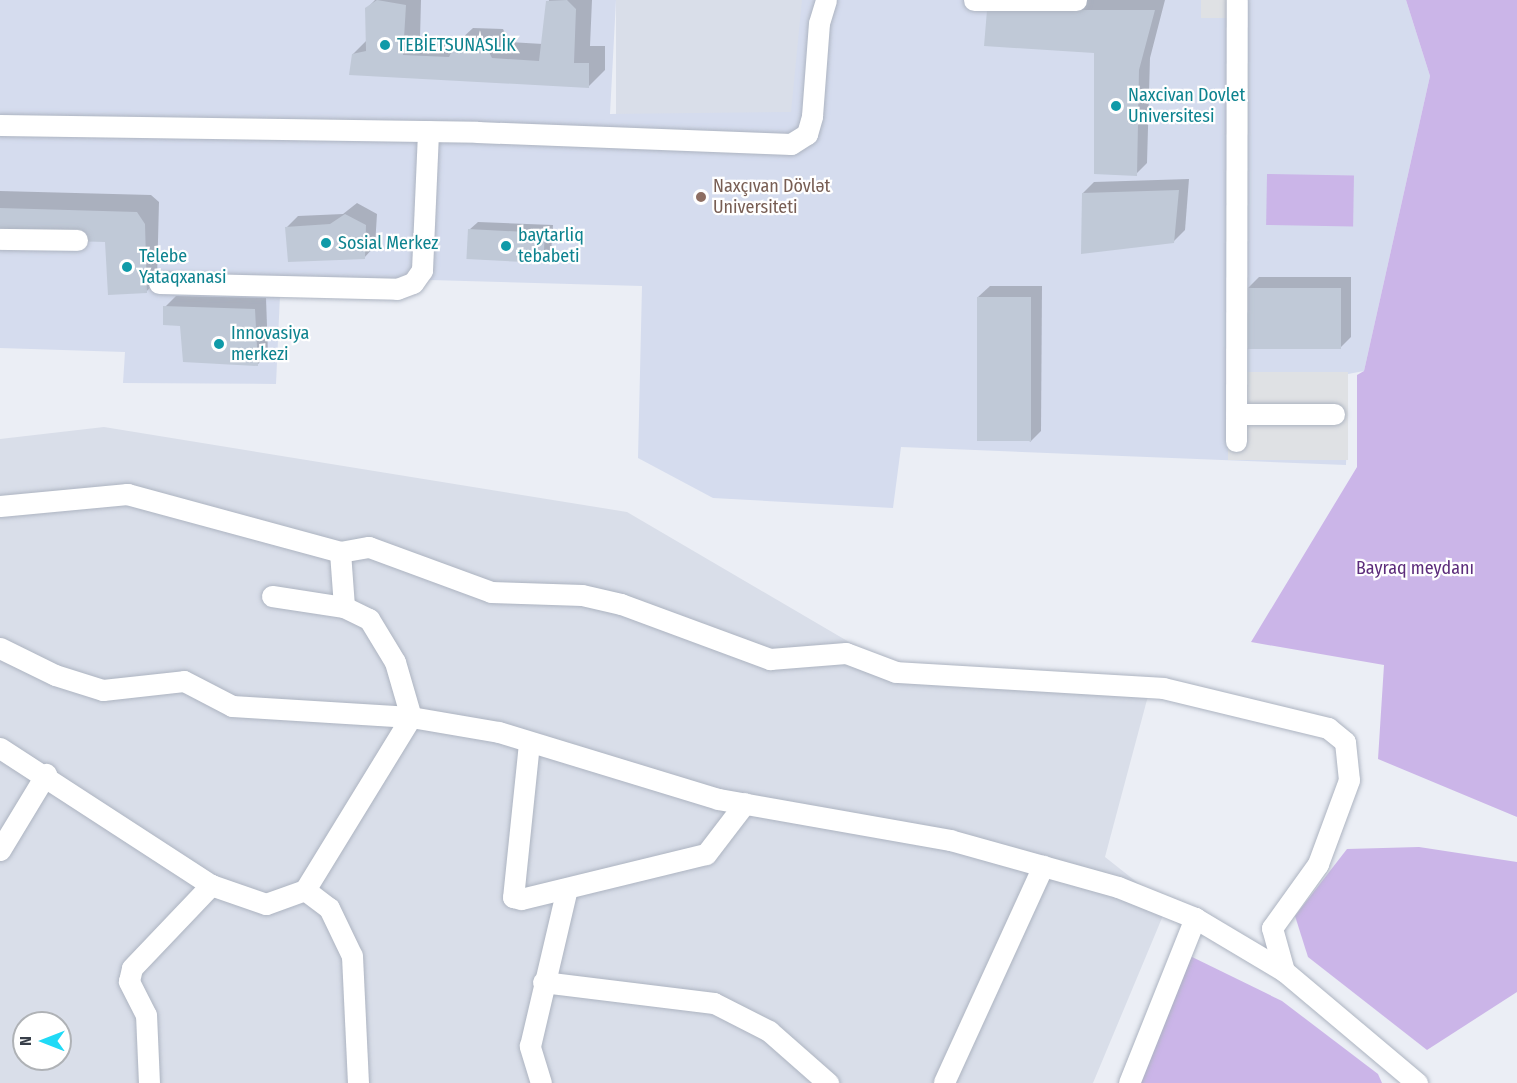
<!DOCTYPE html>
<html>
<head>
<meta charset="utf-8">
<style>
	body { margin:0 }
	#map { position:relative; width:1517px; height:1083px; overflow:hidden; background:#ebeef5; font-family:"Fira Sans Condensed",sans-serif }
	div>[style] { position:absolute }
	.residential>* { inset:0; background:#d9dee9; transform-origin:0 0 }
	.education>* { inset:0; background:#d5dcee }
	.green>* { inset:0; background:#cbb5e8; transform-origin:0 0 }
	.parking>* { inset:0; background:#dfe1e4; transform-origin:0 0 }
	.shadow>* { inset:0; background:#0003 }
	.building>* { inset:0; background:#c0c9d7; transform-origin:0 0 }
	.roads { filter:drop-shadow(0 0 2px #adb4c1) drop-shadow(0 0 2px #adb4c1) }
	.minor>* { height:21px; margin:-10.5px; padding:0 10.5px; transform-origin:10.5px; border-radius:10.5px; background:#fff }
	.dots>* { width:16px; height:16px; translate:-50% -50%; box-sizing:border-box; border:3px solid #fff; border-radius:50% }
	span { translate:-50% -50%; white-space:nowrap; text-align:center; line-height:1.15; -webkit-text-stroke:4.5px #fff; paint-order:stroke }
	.culture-label { font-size:18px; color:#0d838f }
	.left { translate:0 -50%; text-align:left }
	.education-label { font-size:18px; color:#785e54 }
	.park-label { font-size:18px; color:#5c2c7b }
	.north { position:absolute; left:12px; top:1011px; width:60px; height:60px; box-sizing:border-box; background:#fff; border:2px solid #afb2b6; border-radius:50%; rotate:270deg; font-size:16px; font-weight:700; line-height:24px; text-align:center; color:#383f49 }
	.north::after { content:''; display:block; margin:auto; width:21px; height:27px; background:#20daf6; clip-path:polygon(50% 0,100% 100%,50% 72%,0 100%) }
</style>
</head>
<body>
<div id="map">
	<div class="residential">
		<i style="left:616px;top:0;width:186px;height:114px"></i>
		<i style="clip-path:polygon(evenodd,104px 427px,627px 512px,890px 666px,1148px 696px,1105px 857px,1167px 906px,1093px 1083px,0 1083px,0 439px,104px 427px,24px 1023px,60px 1023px,60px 1059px,24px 1059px,24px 1023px)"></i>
	</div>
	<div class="education">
		<i style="clip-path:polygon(0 0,616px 0,610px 114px,791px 112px,802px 0,1406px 0,1430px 76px,1364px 371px,1348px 374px,1346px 465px,901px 447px,893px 508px,713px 498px,638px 458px,642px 286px,430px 280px,400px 300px,280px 295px,276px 384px,123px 383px,125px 352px,0 348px)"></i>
	</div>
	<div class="green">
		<i style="clip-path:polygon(1406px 0,1517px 0,1517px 817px,1378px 759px,1384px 665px,1251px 642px,1357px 467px,1357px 375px,1364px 371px,1430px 76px)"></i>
		<i style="left:1267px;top:174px;width:87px;height:51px;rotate:1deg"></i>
		<i style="clip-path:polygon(1419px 847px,1517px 862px,1517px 992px,1427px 1050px,1308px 957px,1295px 916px,1347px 849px)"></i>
		<i style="clip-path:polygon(1186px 954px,1282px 1001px,1378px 1074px,1382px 1083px,1139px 1083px)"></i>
	</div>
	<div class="parking">
		<i style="left:1201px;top:0;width:27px;height:18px"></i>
		<i style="left:1228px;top:372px;width:120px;height:88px"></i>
	</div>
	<div class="shadow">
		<i style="clip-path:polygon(375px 0,421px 0,420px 39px,460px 40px,473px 28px,503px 29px,509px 42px,543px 44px,549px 0,592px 0,590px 46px,605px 46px,605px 70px,589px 86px,353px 54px,367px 40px,366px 9px)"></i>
		<i style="clip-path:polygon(999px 0,1165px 0,1150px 58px,1147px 163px,1136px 174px,1096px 52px)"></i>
		<i style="clip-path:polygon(1189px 179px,1185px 230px,1174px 241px,1083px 193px,1094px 182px)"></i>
		<i style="clip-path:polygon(0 191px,151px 195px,159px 202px,157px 280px,146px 292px,107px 240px,0 235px)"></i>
		<i style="clip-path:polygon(357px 203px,377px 214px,375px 246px,364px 258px,286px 228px,298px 216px,343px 214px)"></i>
		<i style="clip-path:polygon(478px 222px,553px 225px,551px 253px,542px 261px,469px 230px)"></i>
		<i style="clip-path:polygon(1259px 277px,1351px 277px,1351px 337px,1340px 348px,1248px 288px)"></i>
		<i style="clip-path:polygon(990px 286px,1042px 286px,1041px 431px,1030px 442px,978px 297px)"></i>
		<i style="clip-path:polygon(176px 296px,266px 298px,268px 354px,257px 365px,182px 325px,165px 307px)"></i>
	</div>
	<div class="building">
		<i style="clip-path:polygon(377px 0,406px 5px,403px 55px,449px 57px,455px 44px,486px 46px,492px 58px,539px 61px,546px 1px,567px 0,576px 9px,574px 63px,589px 63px,589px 88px,349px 75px,352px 54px,366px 51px,365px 8px)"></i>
		<i style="clip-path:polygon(987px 10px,1155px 10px,1139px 70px,1137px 176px,1094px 174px,1094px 53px,984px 46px)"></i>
		<i style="clip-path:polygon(1179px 190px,1174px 243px,1081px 254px,1082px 193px)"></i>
		<i style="clip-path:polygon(0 208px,137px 212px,145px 224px,147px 293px,108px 295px,105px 242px,0 239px)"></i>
		<i style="clip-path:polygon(345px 214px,366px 225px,365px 259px,288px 262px,285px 227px,330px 224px)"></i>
		<i style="left:468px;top:229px;width:77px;height:30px;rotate:3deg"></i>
		<i style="left:1246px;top:288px;width:95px;height:61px"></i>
		<i style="left:977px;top:297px;width:54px;height:144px"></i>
		<i style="clip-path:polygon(163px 306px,255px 309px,258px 366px,183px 362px,180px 326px,163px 325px)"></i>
	</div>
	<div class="roads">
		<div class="minor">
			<i style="left:974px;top:0;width:102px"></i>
			<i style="left:0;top:125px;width:477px;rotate:0.8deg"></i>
			<i style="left:477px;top:132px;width:314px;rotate:2.2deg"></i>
			<i style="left:791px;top:144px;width:19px;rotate:-32deg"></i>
			<i style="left:807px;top:134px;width:19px;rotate:-74deg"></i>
			<i style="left:812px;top:116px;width:93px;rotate:-85.7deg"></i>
			<i style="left:819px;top:23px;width:24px;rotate:-73deg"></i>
			<i style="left:0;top:239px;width:77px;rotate:0.7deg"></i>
			<i style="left:159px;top:283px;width:238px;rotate:1.4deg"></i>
			<i style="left:397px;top:289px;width:17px;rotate:-21deg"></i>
			<i style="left:413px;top:283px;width:16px;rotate:-55deg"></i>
			<i style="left:422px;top:270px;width:139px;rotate:-87.5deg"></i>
			<i style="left:1236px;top:414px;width:98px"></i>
			<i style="left:1236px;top:441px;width:441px;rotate:-89.9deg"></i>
			<i style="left:0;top:506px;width:128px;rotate:-5.4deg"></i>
			<i style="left:127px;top:494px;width:221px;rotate:15.2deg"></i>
			<i style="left:340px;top:552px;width:29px;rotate:-10deg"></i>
			<i style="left:369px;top:547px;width:130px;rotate:20.2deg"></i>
			<i style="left:491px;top:592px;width:91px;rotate:1.9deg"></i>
			<i style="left:582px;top:595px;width:40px;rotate:13deg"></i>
			<i style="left:621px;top:604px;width:159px;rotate:20.3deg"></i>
			<i style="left:770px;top:659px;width:76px;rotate:-4.5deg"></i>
			<i style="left:846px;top:653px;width:53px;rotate:20.8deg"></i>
			<i style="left:896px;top:672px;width:267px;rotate:3.4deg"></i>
			<i style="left:1163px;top:688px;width:170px;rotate:13.6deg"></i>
			<i style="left:1328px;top:728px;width:22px;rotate:39deg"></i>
			<i style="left:1345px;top:742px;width:38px;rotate:84deg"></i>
			<i style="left:1349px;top:780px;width:90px;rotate:110.3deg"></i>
			<i style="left:1318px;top:864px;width:79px;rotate:125.7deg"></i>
			<i style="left:1272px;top:928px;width:45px;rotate:74.4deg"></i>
			<i style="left:340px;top:552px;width:55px;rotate:85.8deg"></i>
			<i style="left:272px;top:596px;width:73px;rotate:8.7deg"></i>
			<i style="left:344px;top:607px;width:28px;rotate:26deg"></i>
			<i style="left:369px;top:619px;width:50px;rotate:58.8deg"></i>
			<i style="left:395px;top:662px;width:57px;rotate:73.8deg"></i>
			<i style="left:411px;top:717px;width:203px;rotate:121.5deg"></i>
			<i style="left:0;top:648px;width:61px;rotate:26.1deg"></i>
			<i style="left:55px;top:675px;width:50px;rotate:17.4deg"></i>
			<i style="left:103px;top:690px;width:81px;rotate:-6.3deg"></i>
			<i style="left:184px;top:681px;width:54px;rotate:27.5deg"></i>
			<i style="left:232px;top:706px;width:179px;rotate:3.5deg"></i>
			<i style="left:411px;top:717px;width:89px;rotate:9.7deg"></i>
			<i style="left:499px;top:732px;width:229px;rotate:17deg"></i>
			<i style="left:718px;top:799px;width:236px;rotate:10deg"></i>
			<i style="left:950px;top:840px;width:174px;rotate:15.6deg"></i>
			<i style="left:1118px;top:887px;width:83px;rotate:21.9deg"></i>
			<i style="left:1195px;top:918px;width:104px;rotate:30.8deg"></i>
			<i style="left:1284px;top:971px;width:174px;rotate:40.1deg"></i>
			<i style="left:529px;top:743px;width:155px;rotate:95.9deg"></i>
			<i style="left:513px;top:897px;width:8px;rotate:14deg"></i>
			<i style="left:521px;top:899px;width:190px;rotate:-13.7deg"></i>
			<i style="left:706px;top:854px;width:64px;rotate:-52.6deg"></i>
			<i style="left:0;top:748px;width:252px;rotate:33deg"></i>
			<i style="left:211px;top:885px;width:58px;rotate:19.1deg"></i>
			<i style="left:266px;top:904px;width:41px;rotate:-19.7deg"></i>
			<i style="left:305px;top:890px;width:30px;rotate:37deg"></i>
			<i style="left:329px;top:908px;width:53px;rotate:64.4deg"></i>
			<i style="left:352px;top:956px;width:127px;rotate:87.3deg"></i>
			<i style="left:0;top:850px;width:89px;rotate:-58.8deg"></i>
			<i style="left:543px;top:982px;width:172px;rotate:7deg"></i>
			<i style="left:714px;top:1003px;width:62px;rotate:27deg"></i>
			<i style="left:769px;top:1031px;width:79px;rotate:41.4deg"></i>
			<i style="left:944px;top:1082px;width:238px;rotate:-65.4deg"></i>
			<i style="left:149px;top:1083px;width:68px;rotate:-92.5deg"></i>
			<i style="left:146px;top:1015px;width:38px;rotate:-117deg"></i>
			<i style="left:129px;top:981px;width:13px;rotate:-77deg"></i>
			<i style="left:132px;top:968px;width:115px;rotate:-46.4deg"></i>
			<i style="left:541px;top:1083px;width:39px;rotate:-107deg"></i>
			<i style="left:530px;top:1046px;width:158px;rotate:-76.8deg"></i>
			<i style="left:1129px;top:1083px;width:178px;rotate:-68.2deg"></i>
		</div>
	</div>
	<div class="dots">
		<i style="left:385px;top:45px;background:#0f9aa8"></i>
		<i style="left:1116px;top:106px;background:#0f9aa8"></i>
		<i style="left:701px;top:197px;background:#8d6e63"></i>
		<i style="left:326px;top:243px;background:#0f9aa8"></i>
		<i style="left:506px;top:246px;background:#0f9aa8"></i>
		<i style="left:127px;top:267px;background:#0f9aa8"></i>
		<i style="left:219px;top:344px;background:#0f9aa8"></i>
	</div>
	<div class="culture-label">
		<span class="left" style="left:397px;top:45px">TEBİETSUNASLİK</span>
		<span class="left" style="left:1128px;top:106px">Naxcivan Dovlet<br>Universitesi</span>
		<span class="left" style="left:518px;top:246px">baytarliq<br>tebabeti</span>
		<span class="left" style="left:338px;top:243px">Sosial Merkez</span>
		<span class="left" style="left:139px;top:267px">Telebe<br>Yataqxanasi</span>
		<span class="left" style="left:231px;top:344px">Innovasiya<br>merkezi</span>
	</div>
	<div class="education-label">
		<span class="left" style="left:713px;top:197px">Naxçıvan Dövlət<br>Universiteti</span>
	</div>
	<div class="park-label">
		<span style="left:1415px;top:568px">Bayraq meydanı</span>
	</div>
	<div class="north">N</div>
</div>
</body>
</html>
